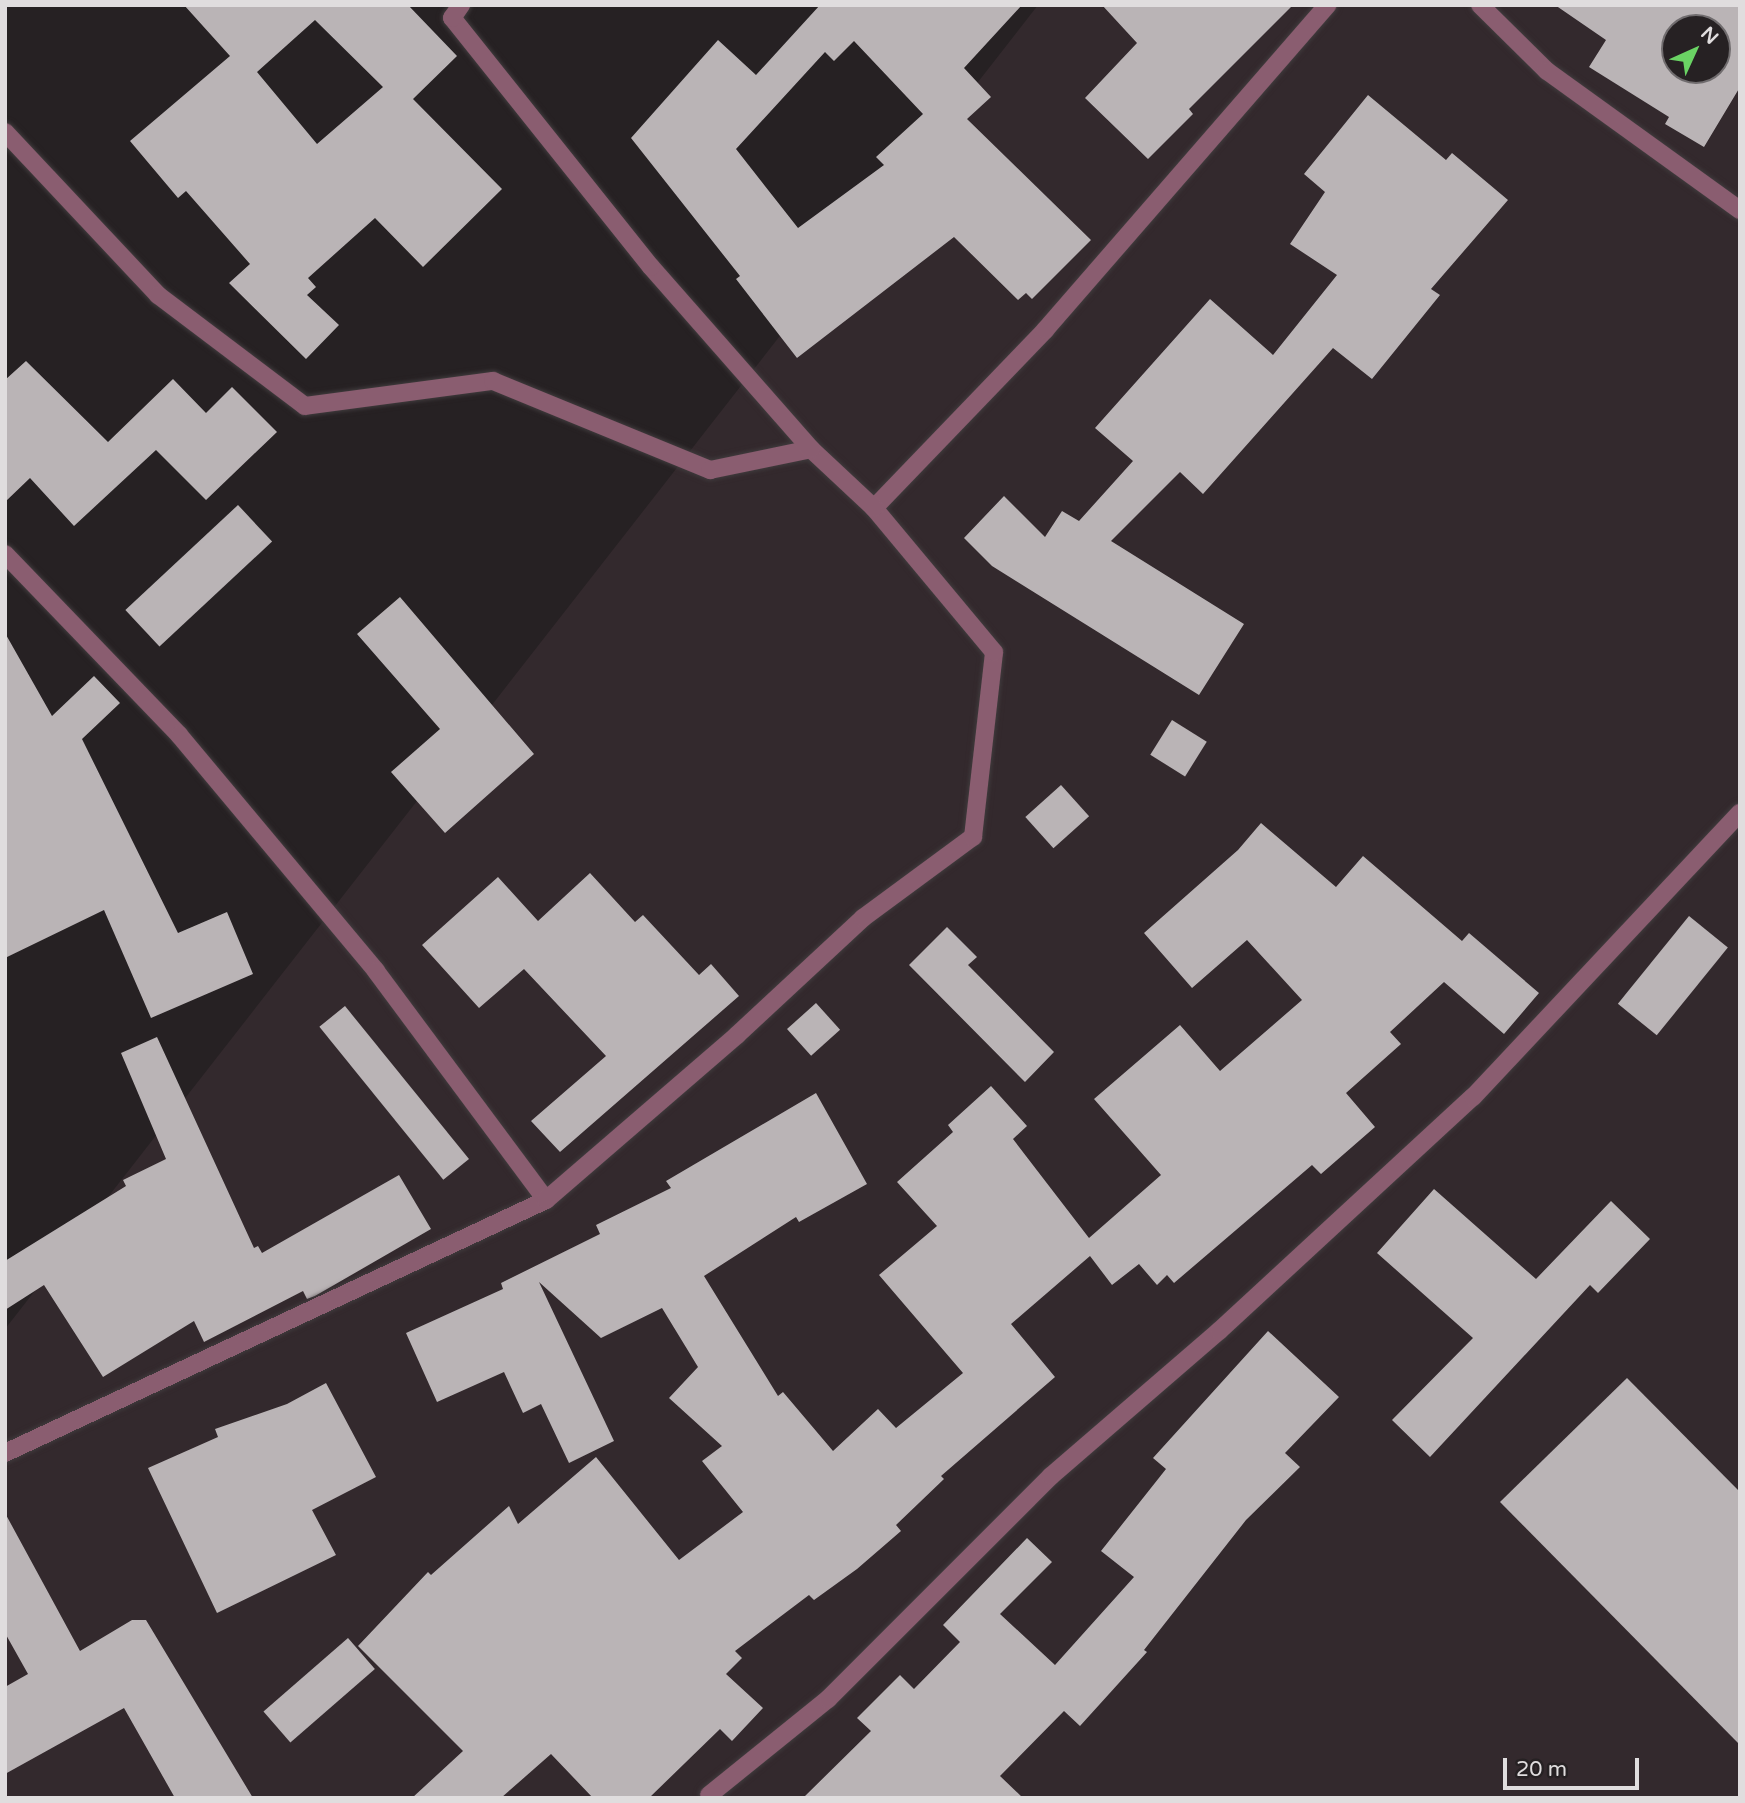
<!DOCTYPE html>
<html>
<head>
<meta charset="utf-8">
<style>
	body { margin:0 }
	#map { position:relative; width:1745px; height:1803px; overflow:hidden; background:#262123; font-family:"Varela Round",sans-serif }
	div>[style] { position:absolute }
	.built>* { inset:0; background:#33292d }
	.building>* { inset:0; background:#bab4b6; transform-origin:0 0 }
	.roads { filter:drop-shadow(0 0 2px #403b3d) drop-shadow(0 0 2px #403b3d) }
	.minor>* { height:18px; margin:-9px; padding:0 9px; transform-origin:9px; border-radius:9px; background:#8a5d70 }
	span { translate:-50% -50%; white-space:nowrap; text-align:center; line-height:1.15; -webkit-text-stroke:7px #262123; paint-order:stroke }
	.frame { position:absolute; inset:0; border:7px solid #e0ddde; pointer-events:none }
	.north { position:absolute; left:1661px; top:14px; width:70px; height:70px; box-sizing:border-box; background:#262123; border:2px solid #706c6e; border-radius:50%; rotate:45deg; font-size:19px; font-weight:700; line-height:28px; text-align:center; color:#e0ddde }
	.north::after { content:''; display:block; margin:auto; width:24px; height:32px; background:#6ad364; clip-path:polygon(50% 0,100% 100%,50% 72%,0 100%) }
	.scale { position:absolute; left:1503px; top:1758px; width:136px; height:32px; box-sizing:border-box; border:4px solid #e0ddde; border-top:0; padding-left:9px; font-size:21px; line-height:24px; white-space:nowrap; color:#e0ddde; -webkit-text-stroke:5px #262123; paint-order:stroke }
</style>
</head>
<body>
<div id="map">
	<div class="built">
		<i style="clip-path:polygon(evenodd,1038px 5px,1740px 5px,1740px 1798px,5px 1798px,5px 1329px,1038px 5px,1675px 28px,1717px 28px,1717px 70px,1675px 70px,1675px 28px)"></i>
	</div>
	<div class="building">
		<i style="clip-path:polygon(evenodd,184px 5px,408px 5px,457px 56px,413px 99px,502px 189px,423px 267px,375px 218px,308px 278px,316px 287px,307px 295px,339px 325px,306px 359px,229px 283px,250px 264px,186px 191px,178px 198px,130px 141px,230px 56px,184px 5px,315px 20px,383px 87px,317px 144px,257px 72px,315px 20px)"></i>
		<i style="clip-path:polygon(evenodd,820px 5px,1022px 5px,964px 68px,991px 97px,967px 119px,1091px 240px,1032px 299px,1026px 293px,1018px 300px,954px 237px,797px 358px,736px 279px,740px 276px,631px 138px,718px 40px,756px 75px,820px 5px,854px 41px,923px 114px,876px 157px,884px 165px,798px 228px,736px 149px,825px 52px,834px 61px,854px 41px)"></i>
		<i style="clip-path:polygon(1102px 5px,1293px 5px,1189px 109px,1193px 114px,1148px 159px,1085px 98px,1137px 43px)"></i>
		<i style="clip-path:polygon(evenodd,1555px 5px,1740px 5px,1740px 87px,1704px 147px,1665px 124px,1669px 117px,1589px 67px,1606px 40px,1555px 5px,1675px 28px,1717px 28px,1717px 70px,1675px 70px,1675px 28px)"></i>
		<i style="clip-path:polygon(1368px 95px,1446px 160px,1452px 153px,1508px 200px,1431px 289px,1440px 295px,1372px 379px,1333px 348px,1203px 494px,1180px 472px,1111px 541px,1244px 624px,1199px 695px,992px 566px,964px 538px,1004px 496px,1045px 537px,1062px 511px,1079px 521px,1133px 461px,1095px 428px,1210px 299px,1273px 355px,1337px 275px,1290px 244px,1325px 192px,1304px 174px)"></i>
		<i style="clip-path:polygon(26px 361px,108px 442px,173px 379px,206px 413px,232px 387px,277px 432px,206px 500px,156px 450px,74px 526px,30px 478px,5px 502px,5px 380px)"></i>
		<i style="left:238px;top:505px;width:50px;height:154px;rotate:47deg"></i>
		<i style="clip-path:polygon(400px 597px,534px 754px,445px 833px,391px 772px,440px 729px,357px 634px)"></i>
		<i style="clip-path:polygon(5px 633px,52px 716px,94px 676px,120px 703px,82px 739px,178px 933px,227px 912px,253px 974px,151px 1018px,104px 910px,5px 958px)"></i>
		<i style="left:1172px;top:720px;width:41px;height:41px;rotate:32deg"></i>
		<i style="left:1061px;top:785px;width:42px;height:48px;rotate:48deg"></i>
		<i style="clip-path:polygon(1261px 823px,1336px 887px,1363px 856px,1462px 941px,1469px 933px,1539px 993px,1504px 1034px,1444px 982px,1390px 1032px,1401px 1044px,1346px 1093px,1375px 1127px,1321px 1174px,1312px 1165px,1174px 1283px,1167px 1275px,1157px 1285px,1139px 1264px,1112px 1285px,1090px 1256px,1011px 1324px,1055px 1377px,941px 1476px,944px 1479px,896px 1525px,901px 1531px,857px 1569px,814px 1600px,809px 1595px,735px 1651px,742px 1658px,726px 1674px,763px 1708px,732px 1741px,720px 1729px,649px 1798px,593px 1798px,551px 1754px,501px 1798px,412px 1798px,463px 1751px,358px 1646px,428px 1572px,431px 1575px,509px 1506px,518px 1524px,596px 1457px,679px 1560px,743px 1512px,702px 1461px,722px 1446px,669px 1398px,698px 1367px,662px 1308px,601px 1338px,539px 1282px,614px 1441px,569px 1463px,541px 1404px,523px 1413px,504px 1372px,437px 1402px,406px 1333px,503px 1289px,501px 1283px,600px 1234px,596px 1225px,671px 1188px,666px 1181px,816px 1093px,867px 1184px,799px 1222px,796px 1217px,704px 1276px,778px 1396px,783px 1392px,833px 1451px,878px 1409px,896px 1428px,963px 1373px,879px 1275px,937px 1226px,897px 1182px,953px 1132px,948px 1125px,991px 1086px,1027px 1126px,1013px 1139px,1089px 1238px,1161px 1175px,1094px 1099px,1180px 1025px,1220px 1071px,1302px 1000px,1247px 940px,1192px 988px,1144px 933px,1238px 850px)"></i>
		<i style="clip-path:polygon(590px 873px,635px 922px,643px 915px,699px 975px,711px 964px,739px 996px,560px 1152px,531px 1121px,606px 1056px,524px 969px,479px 1008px,422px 945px,498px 877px,538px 921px)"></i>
		<i style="left:1689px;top:916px;width:50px;height:113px;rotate:39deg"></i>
		<i style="clip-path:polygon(947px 927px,977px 957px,968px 965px,1054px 1052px,1025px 1082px,909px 965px)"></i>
		<i style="left:816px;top:1003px;width:36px;height:39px;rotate:48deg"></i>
		<i style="left:345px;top:1006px;width:197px;height:33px;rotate:51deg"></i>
		<i style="clip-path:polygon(157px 1037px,254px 1248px,258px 1246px,262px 1253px,399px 1175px,431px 1229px,315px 1296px,307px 1299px,303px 1291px,204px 1342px,194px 1321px,103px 1377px,44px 1285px,5px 1310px,5px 1261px,126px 1186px,123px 1180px,166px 1159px,121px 1053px)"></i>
		<i style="clip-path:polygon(1434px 1189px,1536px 1279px,1611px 1201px,1650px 1239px,1598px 1293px,1590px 1285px,1430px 1457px,1392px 1420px,1473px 1338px,1377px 1253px)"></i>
		<i style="clip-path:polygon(1268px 1331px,1339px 1397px,1285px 1453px,1300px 1467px,1246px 1520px,1144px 1650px,1147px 1652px,1080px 1726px,1064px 1711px,1000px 1776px,1023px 1798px,803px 1798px,871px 1731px,857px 1718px,900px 1675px,914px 1689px,960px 1642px,943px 1625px,1027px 1538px,1052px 1562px,1000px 1614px,1055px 1665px,1134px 1577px,1101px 1551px,1166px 1469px,1153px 1458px)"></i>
		<i style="clip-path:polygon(1627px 1378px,1740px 1492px,1740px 1745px,1500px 1502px)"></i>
		<i style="clip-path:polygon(326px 1383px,376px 1477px,312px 1510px,336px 1555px,217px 1613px,148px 1468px,218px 1437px,215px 1429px,287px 1404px)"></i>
		<i style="clip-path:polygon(5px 1513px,80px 1651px,132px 1620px,146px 1620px,253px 1798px,175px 1798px,124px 1708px,5px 1774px,5px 1687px,28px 1674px,5px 1633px)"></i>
		<i style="left:348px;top:1638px;width:41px;height:112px;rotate:49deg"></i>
	</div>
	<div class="roads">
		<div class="minor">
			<i style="left:1480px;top:5px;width:94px;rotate:44.6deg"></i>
			<i style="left:1547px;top:71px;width:238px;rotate:35.8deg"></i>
			<i style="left:5px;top:132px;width:224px;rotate:46.8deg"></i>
			<i style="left:158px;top:295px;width:184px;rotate:37.1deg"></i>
			<i style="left:305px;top:406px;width:190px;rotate:-7.6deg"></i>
			<i style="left:493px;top:381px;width:235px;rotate:22.3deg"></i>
			<i style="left:710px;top:470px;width:103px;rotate:-11.7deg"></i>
			<i style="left:874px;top:508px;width:247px;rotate:-46.1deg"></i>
			<i style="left:1045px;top:330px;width:431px;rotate:-49deg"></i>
			<i style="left:5px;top:554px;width:251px;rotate:46.1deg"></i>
			<i style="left:179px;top:735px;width:307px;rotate:50.1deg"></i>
			<i style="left:376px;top:971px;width:285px;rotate:53.4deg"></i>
			<i style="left:5px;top:1453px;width:597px;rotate:-25.06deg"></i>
			<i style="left:546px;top:1200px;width:252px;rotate:-40.8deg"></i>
			<i style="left:737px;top:1035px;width:172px;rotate:-42.9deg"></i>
			<i style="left:863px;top:918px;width:137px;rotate:-36.4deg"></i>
			<i style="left:973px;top:837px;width:186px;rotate:-83.5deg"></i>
			<i style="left:994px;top:652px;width:187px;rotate:-129.8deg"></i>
			<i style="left:874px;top:508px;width:86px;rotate:-136.9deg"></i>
			<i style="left:811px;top:449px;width:242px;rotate:-131.3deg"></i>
			<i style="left:651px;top:267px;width:319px;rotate:-128.6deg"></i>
			<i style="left:452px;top:18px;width:16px;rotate:-55deg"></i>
			<i style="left:709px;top:1795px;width:153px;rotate:-38.9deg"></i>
			<i style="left:828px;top:1699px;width:315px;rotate:-45deg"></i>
			<i style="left:1051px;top:1476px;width:222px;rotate:-40.8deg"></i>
			<i style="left:1219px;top:1331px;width:345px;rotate:-42.7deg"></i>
			<i style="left:1473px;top:1097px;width:390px;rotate:-46.8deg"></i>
		</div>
	</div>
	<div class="frame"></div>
	<div class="north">N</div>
	<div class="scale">20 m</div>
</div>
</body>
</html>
